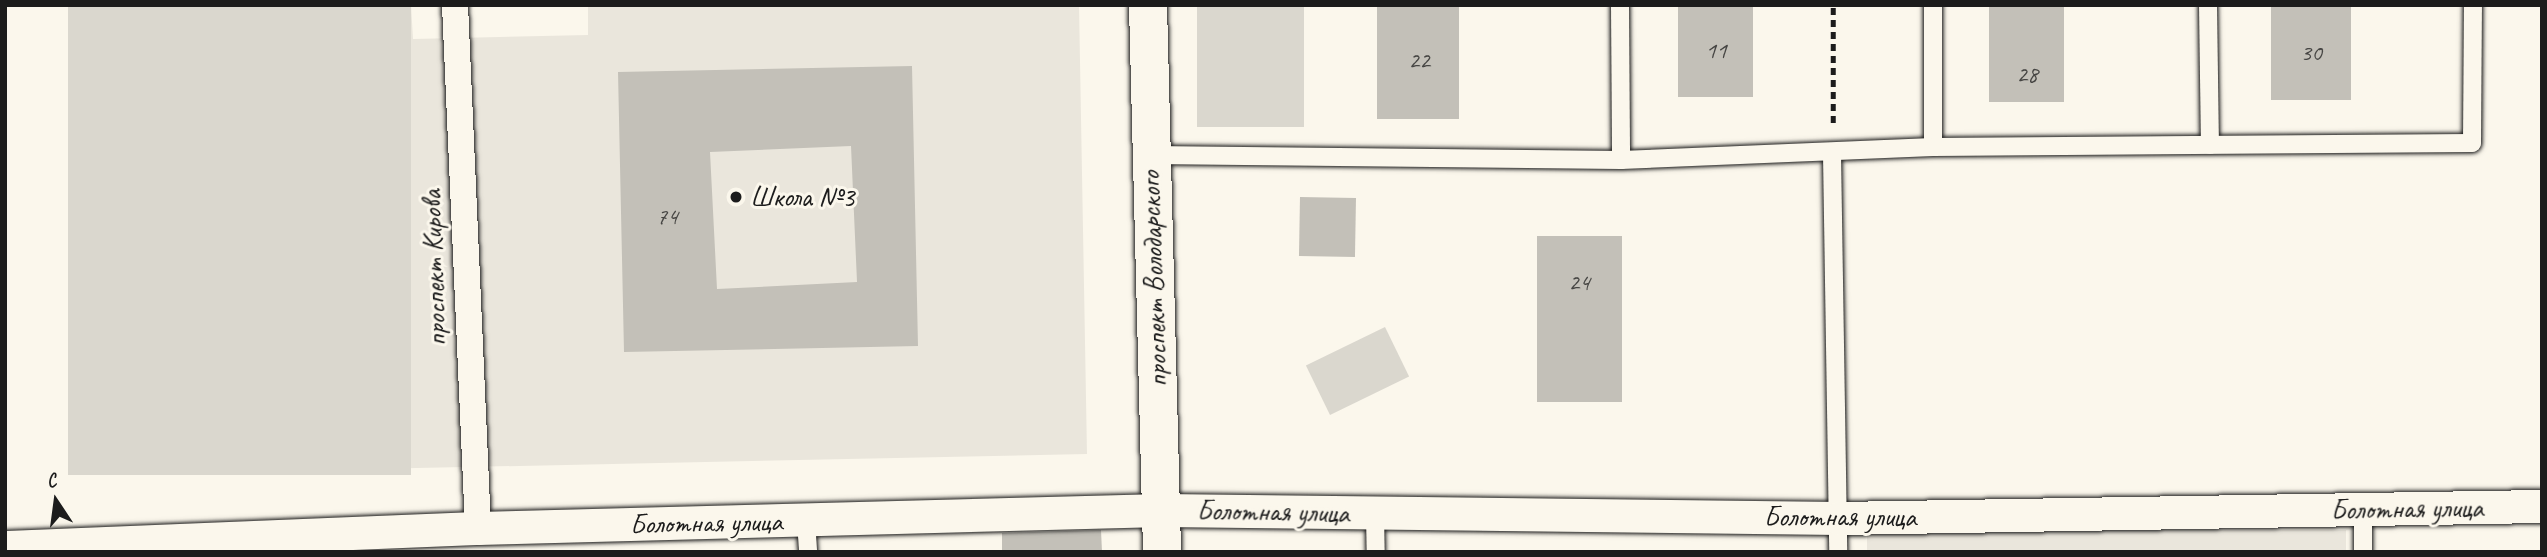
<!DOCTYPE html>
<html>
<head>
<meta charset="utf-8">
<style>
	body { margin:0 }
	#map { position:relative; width:2547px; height:557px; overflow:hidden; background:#fbf7ec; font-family:Caveat,sans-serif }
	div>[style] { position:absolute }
	.built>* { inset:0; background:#eae6dc; transform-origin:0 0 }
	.green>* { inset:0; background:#dad7ce; transform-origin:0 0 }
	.building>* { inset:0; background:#c3c0b8; transform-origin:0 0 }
	.path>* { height:4.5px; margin-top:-2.25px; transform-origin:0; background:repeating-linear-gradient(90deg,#1c1c1c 0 7px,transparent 0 12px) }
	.roads { filter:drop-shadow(0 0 2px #1c1c1c) drop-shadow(0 0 2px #1c1c1c) }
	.service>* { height:18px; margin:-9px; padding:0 9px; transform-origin:9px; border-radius:9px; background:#fbf7ec }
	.pedestrian>* { height:26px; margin:-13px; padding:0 13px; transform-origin:13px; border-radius:13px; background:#fbf7ec }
	.minor>* { height:33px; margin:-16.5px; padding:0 16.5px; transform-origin:16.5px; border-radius:16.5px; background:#fbf7ec }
	.primary>* { height:38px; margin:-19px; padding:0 19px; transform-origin:19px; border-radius:19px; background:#fbf7ec }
	.dots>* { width:19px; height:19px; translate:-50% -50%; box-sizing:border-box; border:4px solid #fbf7ec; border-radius:50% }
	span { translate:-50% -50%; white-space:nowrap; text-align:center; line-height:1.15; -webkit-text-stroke:6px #fbf7ec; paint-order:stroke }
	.number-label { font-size:24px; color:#464543 }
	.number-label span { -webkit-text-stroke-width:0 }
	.poi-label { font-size:28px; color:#1c1c1c }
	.left { translate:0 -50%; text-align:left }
	.street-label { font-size:28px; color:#1c1c1c }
	.frame { position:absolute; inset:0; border:7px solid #1c1c1c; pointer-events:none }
	.north { position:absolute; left:21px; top:466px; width:70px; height:70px; -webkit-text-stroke:5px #fbf7ec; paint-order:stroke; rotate:347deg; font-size:19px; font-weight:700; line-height:28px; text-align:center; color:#1c1c1c }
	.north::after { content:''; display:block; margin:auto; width:24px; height:32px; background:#1c1c1c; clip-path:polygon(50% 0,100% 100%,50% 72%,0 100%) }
</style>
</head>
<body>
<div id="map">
	<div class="built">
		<i style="clip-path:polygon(68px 5px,411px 5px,413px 39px,588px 35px,588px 5px,1079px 5px,1087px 454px,87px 475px)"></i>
		<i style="left:2346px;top:530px;width:22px;height:479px;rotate:90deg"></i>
	</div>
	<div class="green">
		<i style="left:68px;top:5px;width:343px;height:470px"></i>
		<i style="left:1197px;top:5px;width:107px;height:122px"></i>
		<i style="left:1385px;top:327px;width:55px;height:88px;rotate:64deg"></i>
	</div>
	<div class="building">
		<i style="left:1377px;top:5px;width:82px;height:114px"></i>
		<i style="left:1678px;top:5px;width:75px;height:92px"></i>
		<i style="left:1989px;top:5px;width:75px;height:97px"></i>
		<i style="left:2271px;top:5px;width:80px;height:95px"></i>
		<i style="clip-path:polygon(evenodd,912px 66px,918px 346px,624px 352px,618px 72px,912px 66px,851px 146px,857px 282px,717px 289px,710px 152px,851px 146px)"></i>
		<i style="left:1300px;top:197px;width:56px;height:59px;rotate:1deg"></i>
		<i style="left:1537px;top:236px;width:85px;height:166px"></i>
		<i style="clip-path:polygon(1101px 530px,1102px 552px,1002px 552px,1002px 533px)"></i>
	</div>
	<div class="path">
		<i style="left:1833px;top:123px;width:118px;rotate:-90deg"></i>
	</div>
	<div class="roads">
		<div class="service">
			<i style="left:1620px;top:5px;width:155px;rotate:89.6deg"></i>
			<i style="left:1933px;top:5px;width:142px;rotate:90deg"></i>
			<i style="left:2208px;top:5px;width:140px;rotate:89.2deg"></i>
			<i style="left:1832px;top:154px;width:398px;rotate:89.1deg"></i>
			<i style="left:1150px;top:155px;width:471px;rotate:0.6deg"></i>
			<i style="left:1621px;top:160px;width:312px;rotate:-2.4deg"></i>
			<i style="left:1933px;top:147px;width:539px;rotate:-0.43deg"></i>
			<i style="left:2472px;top:143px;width:138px;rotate:-89.6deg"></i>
			<i style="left:2363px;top:511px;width:41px;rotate:90deg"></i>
			<i style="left:1375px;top:513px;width:39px;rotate:89deg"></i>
			<i style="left:806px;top:521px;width:31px;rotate:86deg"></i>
		</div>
		<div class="pedestrian">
			<i style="left:455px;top:5px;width:524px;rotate:87.48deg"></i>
		</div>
		<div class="minor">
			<i style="left:5px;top:547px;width:473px;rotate:-2.3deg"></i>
			<i style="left:478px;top:528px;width:684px;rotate:-1.51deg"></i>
			<i style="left:1162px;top:510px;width:677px;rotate:0.68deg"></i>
			<i style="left:1839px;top:518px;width:703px;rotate:-0.98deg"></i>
		</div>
		<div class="primary">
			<i style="left:1148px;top:5px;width:547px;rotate:88.53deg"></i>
		</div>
	</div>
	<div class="dots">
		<i style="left:736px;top:197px;background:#1c1c1c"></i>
	</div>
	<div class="number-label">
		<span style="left:1716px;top:51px">11</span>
		<span style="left:2311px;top:53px">30</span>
		<span style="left:1419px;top:61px">22</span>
		<span style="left:2027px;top:75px">28</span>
		<span style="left:667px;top:217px">74</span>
		<span style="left:1579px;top:283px">24</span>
	</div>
	<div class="poi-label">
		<span class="left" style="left:750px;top:197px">Школа №3</span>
	</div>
	<div class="street-label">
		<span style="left:434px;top:268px;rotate:-92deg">проспект Кирова</span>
		<span style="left:1154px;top:279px;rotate:-92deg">проспект Володарского</span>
		<span style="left:2407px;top:509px;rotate:-1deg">Болотная улица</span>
		<span style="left:1273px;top:512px;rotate:1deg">Болотная улица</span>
		<span style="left:1840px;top:517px">Болотная улица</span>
		<span style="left:706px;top:523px;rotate:-1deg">Болотная улица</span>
	</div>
	<div class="frame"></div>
	<div class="north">С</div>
</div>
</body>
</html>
